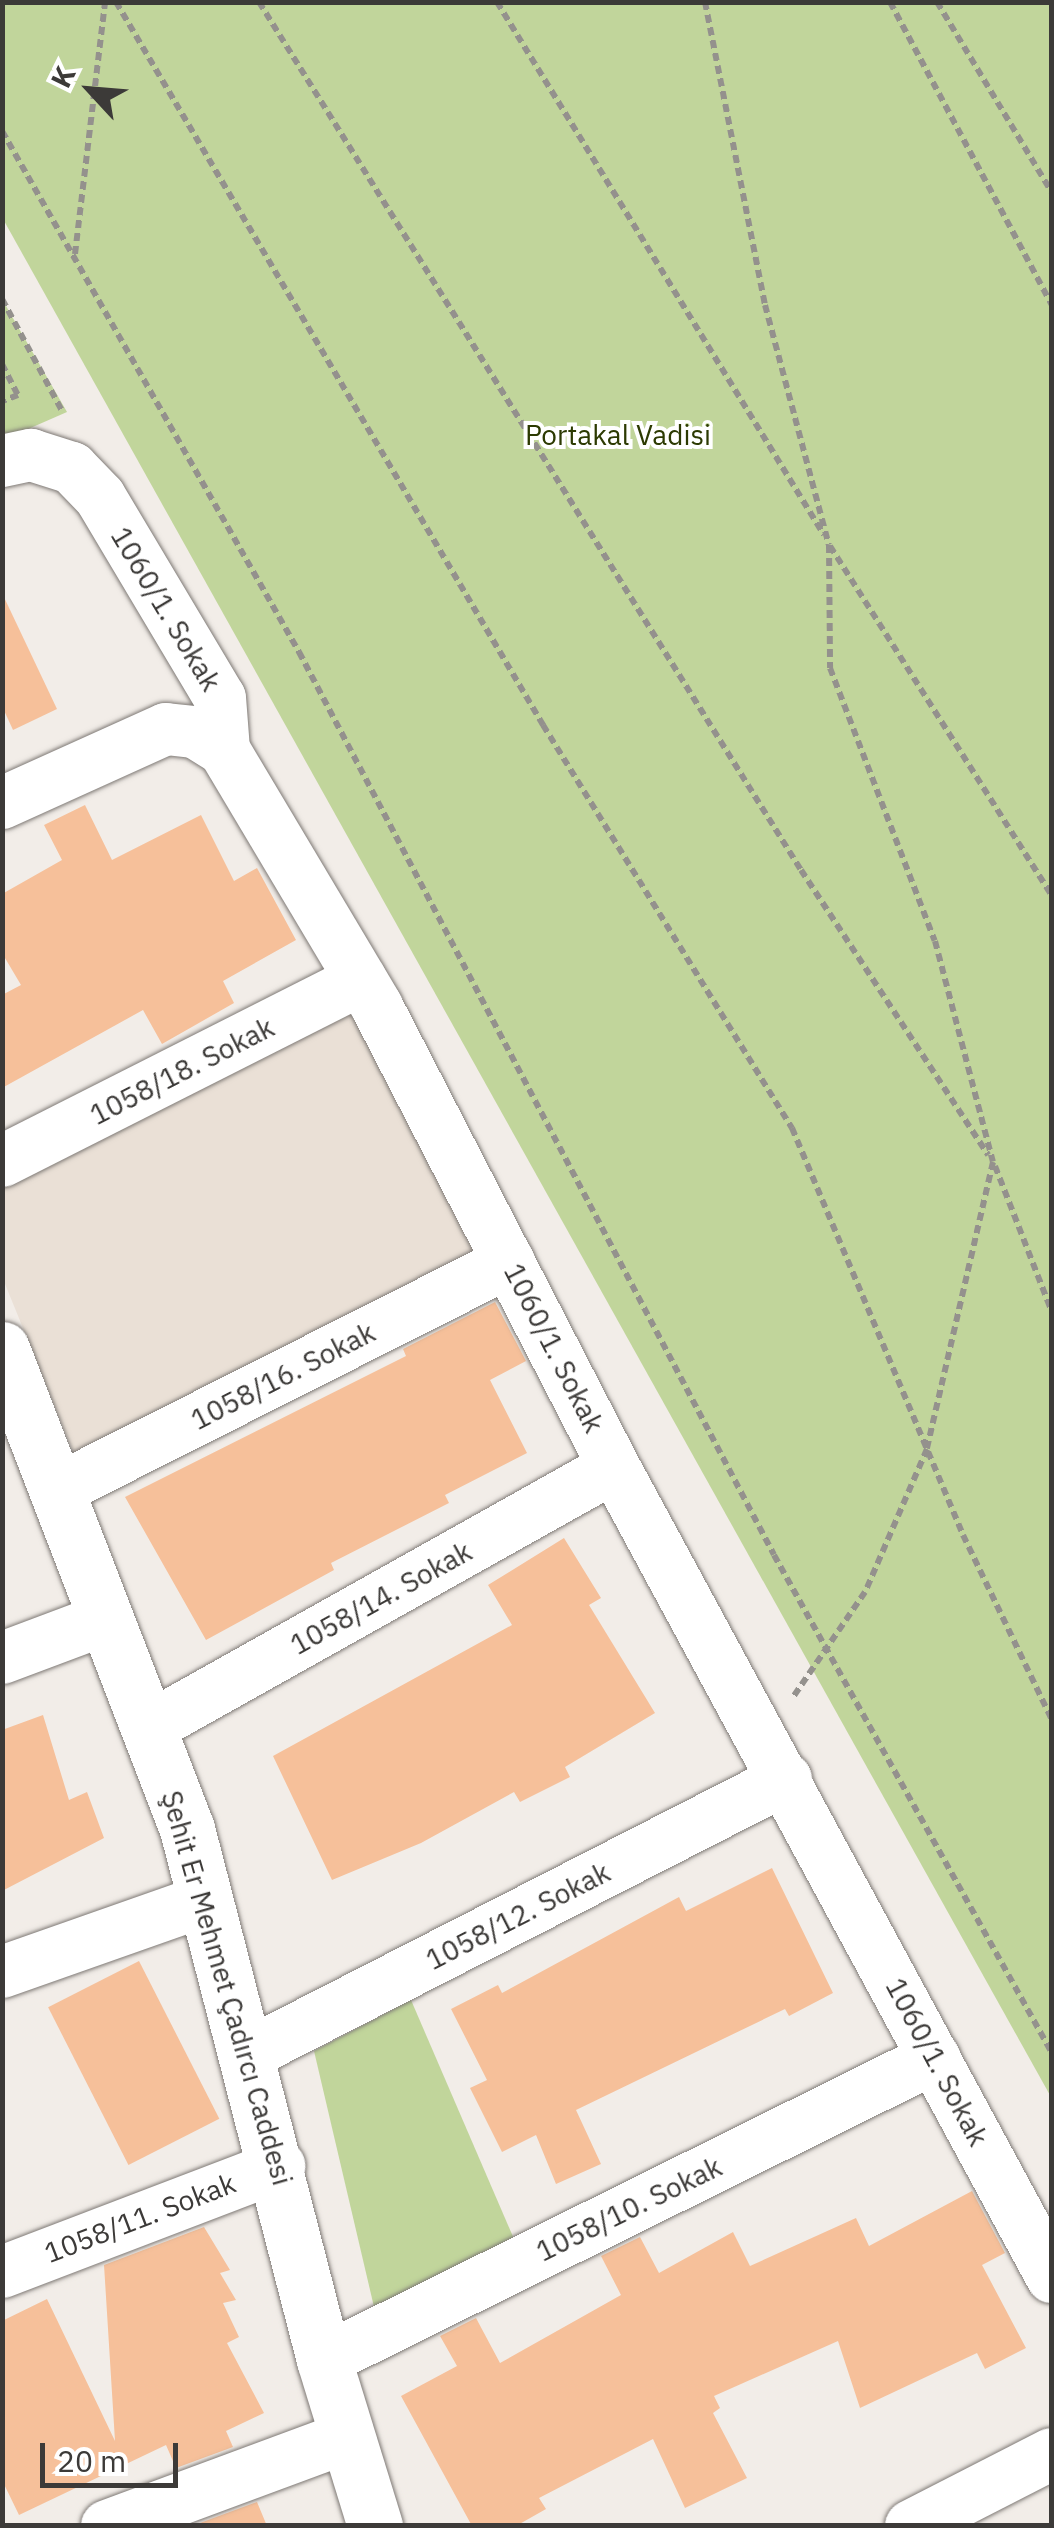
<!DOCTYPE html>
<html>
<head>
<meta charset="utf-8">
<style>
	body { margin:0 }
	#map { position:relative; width:1054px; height:2528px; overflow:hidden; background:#f2ede8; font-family:"IBM Plex Sans",sans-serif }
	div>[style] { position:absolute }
	.built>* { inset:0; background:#eae0d6 }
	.green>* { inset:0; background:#c1d59b }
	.building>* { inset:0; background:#f6c09a; transform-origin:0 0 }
	.path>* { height:6px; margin-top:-3px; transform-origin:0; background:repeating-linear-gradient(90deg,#94918d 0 8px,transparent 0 13px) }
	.roads { filter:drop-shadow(0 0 2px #7e7975) drop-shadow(0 0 2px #7e7975) }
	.street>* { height:52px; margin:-26px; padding:0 26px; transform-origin:26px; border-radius:26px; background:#fff }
	.secondary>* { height:55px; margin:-27.5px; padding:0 27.5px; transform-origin:27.5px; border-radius:27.5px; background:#fff }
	span { translate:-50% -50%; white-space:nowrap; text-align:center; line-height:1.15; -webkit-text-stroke:8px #fff; paint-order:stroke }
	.park-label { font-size:28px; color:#2c3a02 }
	.street-label { font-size:28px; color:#3c3a38 }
	.frame { position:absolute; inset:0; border:5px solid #3c3a38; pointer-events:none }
	.north { position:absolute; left:40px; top:40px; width:100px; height:100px; -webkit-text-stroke:8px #fff; paint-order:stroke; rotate:296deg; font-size:28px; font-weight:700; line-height:40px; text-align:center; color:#3c3a38 }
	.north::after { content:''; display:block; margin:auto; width:35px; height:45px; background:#3c3a38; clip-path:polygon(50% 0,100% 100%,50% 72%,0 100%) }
	.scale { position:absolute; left:40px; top:2443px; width:138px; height:45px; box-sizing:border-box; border:5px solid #3c3a38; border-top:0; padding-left:12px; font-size:30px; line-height:35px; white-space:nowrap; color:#3c3a38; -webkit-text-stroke:8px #fff; paint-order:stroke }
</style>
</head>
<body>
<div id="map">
	<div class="built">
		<i style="clip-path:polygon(352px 1008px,488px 1253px,76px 1458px,3px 1279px,3px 1180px)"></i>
	</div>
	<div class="green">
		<i style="clip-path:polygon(2px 3px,1051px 3px,1051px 2097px,3px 219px)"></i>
		<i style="clip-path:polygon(2px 299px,67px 412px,3px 440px,2px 440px)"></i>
		<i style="clip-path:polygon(411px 2000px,514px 2239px,374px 2307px,314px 2051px)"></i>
	</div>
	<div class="building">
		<i style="clip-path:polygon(2px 593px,57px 709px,13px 730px,2px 706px)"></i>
		<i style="clip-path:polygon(85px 805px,112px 860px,201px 815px,234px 881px,257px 868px,296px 940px,223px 981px,234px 1003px,162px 1044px,143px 1010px,2px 1088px,2px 995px,21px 985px,2px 953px,2px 894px,62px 860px,44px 825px)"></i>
		<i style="clip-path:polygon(495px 1302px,526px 1361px,490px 1380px,527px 1453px,445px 1495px,449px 1503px,331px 1563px,334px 1570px,206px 1640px,125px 1497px,406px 1356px,403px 1349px)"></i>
		<i style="clip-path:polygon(564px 1538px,601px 1598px,589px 1605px,655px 1713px,565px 1767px,570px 1777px,520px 1802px,514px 1792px,421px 1843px,332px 1880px,273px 1756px,512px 1625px,488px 1585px)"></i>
		<i style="clip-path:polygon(43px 1715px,69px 1800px,87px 1792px,104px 1838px,2px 1891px,2px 1730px)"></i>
		<i style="clip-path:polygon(772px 1868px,833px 1993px,789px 2016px,785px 2009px,576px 2110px,601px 2164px,556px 2184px,536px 2135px,502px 2152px,470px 2088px,487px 2080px,451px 2009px,498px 1985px,502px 1993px,679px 1897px,686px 1911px)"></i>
		<i style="left:139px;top:1961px;width:177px;height:102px;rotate:63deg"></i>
		<i style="clip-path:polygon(972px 2191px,1005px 2253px,982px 2265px,1026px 2348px,985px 2369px,977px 2353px,860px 2408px,838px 2341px,714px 2396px,720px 2408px,713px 2413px,747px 2478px,685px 2508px,653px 2439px,539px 2498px,546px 2509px,516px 2526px,472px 2526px,401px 2396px,457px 2366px,440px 2336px,476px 2318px,500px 2363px,621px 2295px,601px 2256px,640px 2237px,659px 2273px,733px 2232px,750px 2266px,856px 2218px,869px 2246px)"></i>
		<i style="clip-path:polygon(204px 2227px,230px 2270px,220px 2273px,236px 2300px,223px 2303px,239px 2337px,227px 2343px,264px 2413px,226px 2431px,233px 2447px,176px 2468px,166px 2445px,19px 2515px,2px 2480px,2px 2321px,47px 2299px,115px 2441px,104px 2265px)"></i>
		<i style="clip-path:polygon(257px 2502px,267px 2526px,200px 2523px)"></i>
	</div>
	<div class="path">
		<i style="left:116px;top:2px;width:840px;rotate:59.43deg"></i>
		<i style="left:543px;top:725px;width:474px;rotate:58.3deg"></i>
		<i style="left:792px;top:1128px;width:441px;rotate:67.2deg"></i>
		<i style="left:963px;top:1535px;width:205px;rotate:64.3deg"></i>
		<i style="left:259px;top:2px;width:1023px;rotate:58.02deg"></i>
		<i style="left:801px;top:870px;width:341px;rotate:56.7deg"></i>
		<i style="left:497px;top:2px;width:625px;rotate:58.47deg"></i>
		<i style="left:705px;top:2px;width:309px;rotate:78.8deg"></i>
		<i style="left:765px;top:305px;width:248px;rotate:75.1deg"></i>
		<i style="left:829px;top:545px;width:123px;rotate:89.5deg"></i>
		<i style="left:830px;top:668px;width:292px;rotate:69deg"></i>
		<i style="left:935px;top:941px;width:228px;rotate:75.3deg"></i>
		<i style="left:993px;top:1162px;width:294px;rotate:103deg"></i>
		<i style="left:927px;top:1449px;width:156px;rotate:113.4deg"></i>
		<i style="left:865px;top:1592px;width:127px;rotate:124.4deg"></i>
		<i style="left:890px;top:2px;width:344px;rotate:61.9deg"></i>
		<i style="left:937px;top:2px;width:223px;rotate:58.9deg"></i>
		<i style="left:2px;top:131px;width:600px;rotate:60.31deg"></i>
		<i style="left:299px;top:652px;width:1020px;rotate:62.25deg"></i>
		<i style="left:774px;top:1555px;width:570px;rotate:60.83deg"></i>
		<i style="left:75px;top:254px;width:254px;rotate:-83.2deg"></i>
		<i style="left:2px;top:299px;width:129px;rotate:61.8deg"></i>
		<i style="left:2px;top:364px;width:35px;rotate:63deg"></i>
		<i style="left:18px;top:395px;width:17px;rotate:159deg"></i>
		<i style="left:830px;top:546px;width:414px;rotate:57.6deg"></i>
		<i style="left:995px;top:1166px;width:157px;rotate:68.7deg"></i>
	</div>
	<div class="roads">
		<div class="street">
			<i style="left:2px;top:461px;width:30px;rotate:-12deg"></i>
			<i style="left:31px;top:455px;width:43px;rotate:17.6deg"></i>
			<i style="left:72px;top:468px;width:40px;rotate:46deg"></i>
			<i style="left:100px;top:497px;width:234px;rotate:59.2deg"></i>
			<i style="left:220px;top:698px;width:52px;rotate:85.6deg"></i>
			<i style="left:224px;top:750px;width:299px;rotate:59.2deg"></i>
			<i style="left:377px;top:1007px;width:517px;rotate:62.74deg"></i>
			<i style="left:614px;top:1467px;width:921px;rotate:61.6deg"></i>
			<i style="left:2px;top:803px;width:180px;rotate:-24.3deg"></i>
			<i style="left:166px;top:729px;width:29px;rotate:6deg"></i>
			<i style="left:195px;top:732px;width:34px;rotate:32deg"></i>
			<i style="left:2px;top:1161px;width:402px;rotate:-26.8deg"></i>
			<i style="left:57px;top:1490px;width:506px;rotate:-26.77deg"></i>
			<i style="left:2px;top:1658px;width:111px;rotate:-20.6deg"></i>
			<i style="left:148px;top:1728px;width:534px;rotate:-29.25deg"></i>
			<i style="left:2px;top:1972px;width:217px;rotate:-19.4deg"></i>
			<i style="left:250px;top:2053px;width:602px;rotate:-27.08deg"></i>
			<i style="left:2px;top:2272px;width:297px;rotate:-20.9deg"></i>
			<i style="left:324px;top:2360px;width:681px;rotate:-26.34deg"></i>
			<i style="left:107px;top:2526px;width:256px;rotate:-20.3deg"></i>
			<i style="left:911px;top:2526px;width:158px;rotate:-27.1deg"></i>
		</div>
		<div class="secondary">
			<i style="left:2px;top:1349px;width:514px;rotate:68.92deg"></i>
			<i style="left:187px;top:1829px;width:548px;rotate:75.53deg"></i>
			<i style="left:324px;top:2360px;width:174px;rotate:72.9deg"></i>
		</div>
	</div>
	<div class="park-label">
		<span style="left:618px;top:435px">Portakal Vadisi</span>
	</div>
	<div class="street-label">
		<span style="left:166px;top:609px;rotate:59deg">1060/1. Sokak</span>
		<span style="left:182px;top:1071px;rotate:-27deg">1058/18. Sokak</span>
		<span style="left:554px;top:1348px;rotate:63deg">1060/1. Sokak</span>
		<span style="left:283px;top:1376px;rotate:-27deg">1058/16. Sokak</span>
		<span style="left:381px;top:1598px;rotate:-29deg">1058/14. Sokak</span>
		<span style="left:518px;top:1916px;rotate:-27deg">1058/12. Sokak</span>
		<span style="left:227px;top:1988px;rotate:74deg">Şehit Er Mehmet Çadırcı Caddesi</span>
		<span style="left:937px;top:2062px;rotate:62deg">1060/1. Sokak</span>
		<span style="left:629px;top:2209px;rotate:-26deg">1058/10. Sokak</span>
		<span style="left:140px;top:2218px;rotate:-21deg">1058/11. Sokak</span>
	</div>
	<div class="frame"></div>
	<div class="north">K</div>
	<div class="scale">20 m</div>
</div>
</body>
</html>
